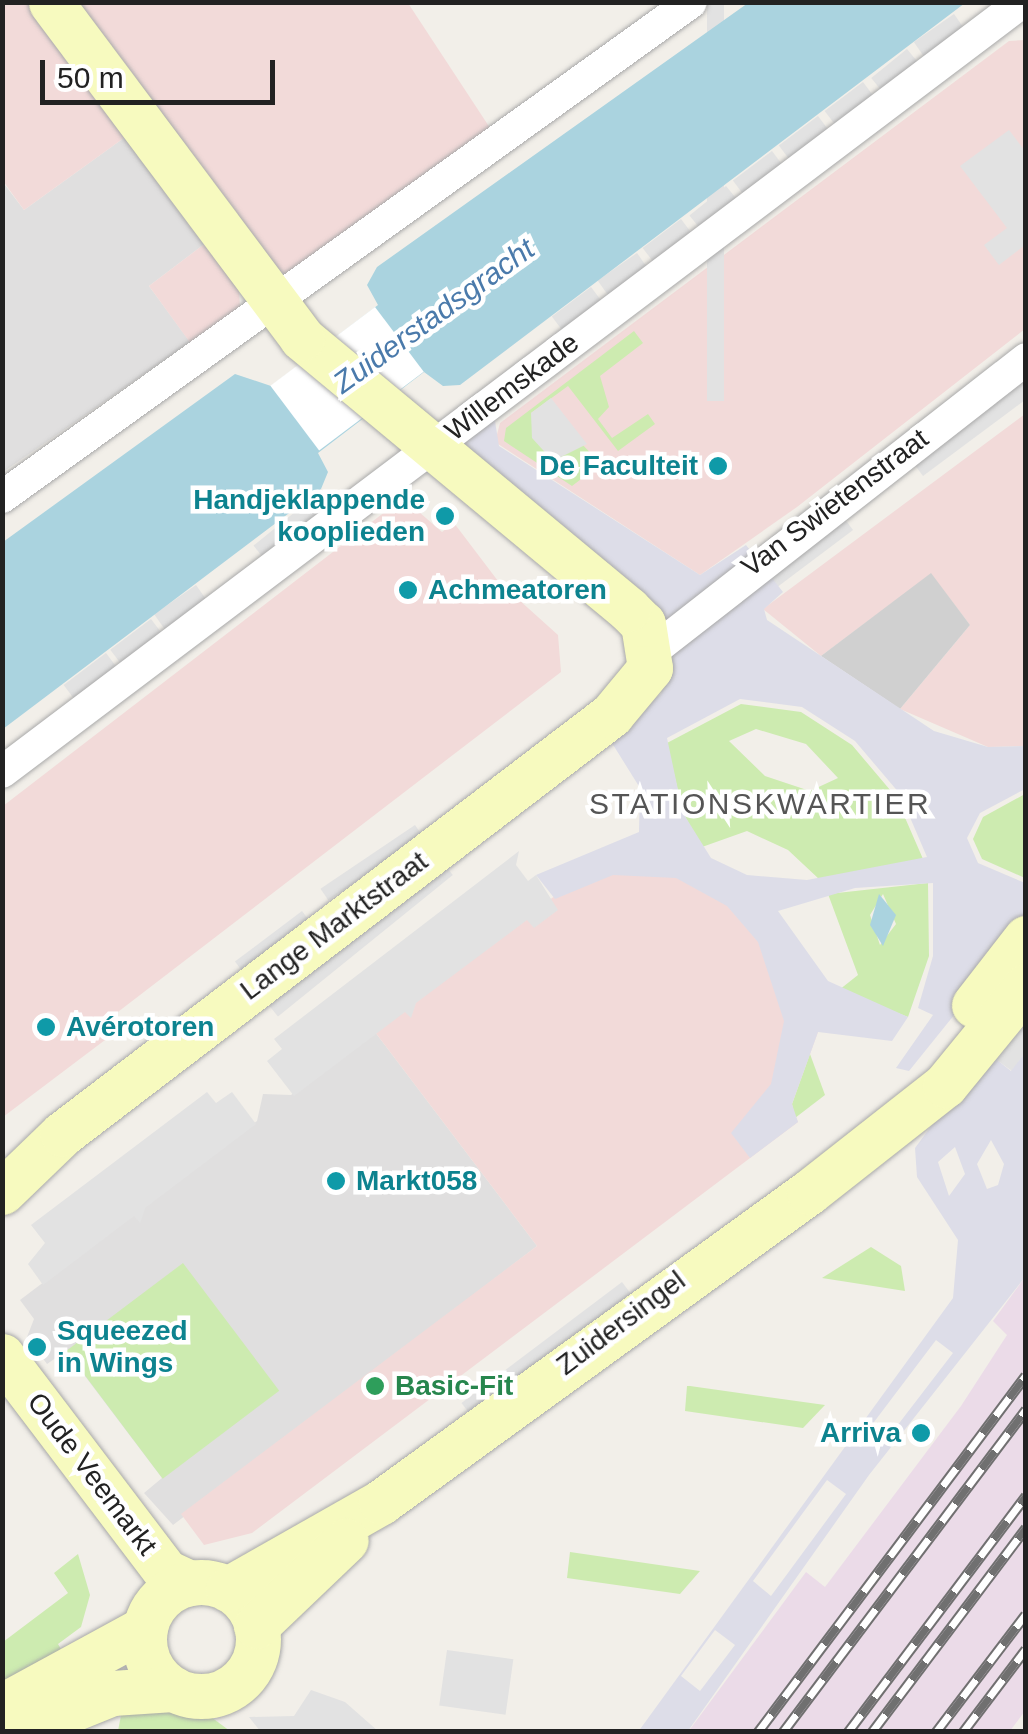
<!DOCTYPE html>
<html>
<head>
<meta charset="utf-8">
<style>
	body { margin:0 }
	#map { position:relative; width:1028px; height:1734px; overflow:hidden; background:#f2efe9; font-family:Arial,sans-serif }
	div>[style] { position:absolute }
	.residential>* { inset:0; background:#e0dfdf }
	.commercial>* { inset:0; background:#f2dad9 }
	.industrial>* { inset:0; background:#ebdbe8 }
	.religious>* { inset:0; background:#d0d0d0 }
	.grass>* { inset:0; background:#cdebb0; transform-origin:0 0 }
	.parking>* { inset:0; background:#e2e2e2; transform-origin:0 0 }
	.plaza>* { inset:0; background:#dddde8 }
	.water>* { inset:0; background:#aad3df }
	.pier>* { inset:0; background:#fff; transform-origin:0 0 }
	.roads { filter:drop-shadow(0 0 2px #a9a9a9) drop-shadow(0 0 2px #a9a9a9) }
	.street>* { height:32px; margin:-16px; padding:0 16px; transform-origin:16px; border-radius:16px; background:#fff }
	.secondary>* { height:45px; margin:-22.5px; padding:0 22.5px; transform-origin:22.5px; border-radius:22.5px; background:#f7fabf }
	.secondary>.ring { margin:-22.5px; padding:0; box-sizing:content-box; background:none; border:45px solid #f7fabf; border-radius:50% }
	.rail>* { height:11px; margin-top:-5.5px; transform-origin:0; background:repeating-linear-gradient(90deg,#fff 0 22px,#707070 0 44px); box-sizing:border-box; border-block:2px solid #707070 }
	.dots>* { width:28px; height:28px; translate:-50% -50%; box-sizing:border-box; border:5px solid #fff; border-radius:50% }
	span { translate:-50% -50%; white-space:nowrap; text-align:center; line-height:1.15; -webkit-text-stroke:9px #fff; paint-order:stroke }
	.street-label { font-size:28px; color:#222 }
	.culture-label { font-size:28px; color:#0d838f; font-weight:700 }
	.right { translate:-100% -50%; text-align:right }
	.left { translate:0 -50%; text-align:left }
	.leisure-label { font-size:28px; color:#27864d; font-weight:700 }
	.water-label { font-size:30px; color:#4a7aab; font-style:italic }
	.neighbourhood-label { font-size:30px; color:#555; letter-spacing:2.5px }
	.frame { position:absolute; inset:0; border:5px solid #222; pointer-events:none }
	.scale { position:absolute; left:40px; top:60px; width:235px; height:45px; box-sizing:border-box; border:5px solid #222; border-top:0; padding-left:12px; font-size:30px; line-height:35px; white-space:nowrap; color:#222; -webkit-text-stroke:8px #fff; paint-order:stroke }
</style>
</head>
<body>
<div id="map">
	<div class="residential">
		<i style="clip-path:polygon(128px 135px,207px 242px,149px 286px,190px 342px,3px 472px,2px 181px,24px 210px)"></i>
		<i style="clip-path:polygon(375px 1032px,537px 1246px,173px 1525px,144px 1493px,162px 1478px,66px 1351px,47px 1364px,27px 1337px,34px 1319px,20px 1300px,257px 1121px,263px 1094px,291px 1095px)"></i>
	</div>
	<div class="commercial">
		<i style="clip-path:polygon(31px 3px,128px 135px,24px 210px,3px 181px,2px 4px)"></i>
		<i style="clip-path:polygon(66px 3px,408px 3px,490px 128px,284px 280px)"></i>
		<i style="clip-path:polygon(1025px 40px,1025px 329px,797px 507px,700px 575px,495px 442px,500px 423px,1009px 41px)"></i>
		<i style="clip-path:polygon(207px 242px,239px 288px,240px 308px,194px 348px,149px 286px)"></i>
		<i style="clip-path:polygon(1025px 414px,1025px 746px,988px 747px,900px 709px,970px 625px,931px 574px,821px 656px,763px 609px)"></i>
		<i style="clip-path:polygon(403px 498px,442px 532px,454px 523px,498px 581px,558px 635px,561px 672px,97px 1028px,105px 1040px,3px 1117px,3px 806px)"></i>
		<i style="clip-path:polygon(649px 870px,689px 880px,797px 948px,819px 974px,818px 1032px,791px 1106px,798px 1122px,252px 1533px,204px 1545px,181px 1514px,537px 1246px,375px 1032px,560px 892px,603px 874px)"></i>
	</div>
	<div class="industrial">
		<i style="clip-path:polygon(1025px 1277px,1025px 1711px,1010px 1731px,688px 1732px,806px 1572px,825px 1587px,961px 1406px,1007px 1335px,993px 1321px)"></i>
	</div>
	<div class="religious">
		<i style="clip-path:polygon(931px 573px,970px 625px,900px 709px,821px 656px)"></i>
	</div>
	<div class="grass">
		<i style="clip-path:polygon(634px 331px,643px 343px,600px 376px,609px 407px,598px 419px,612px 438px,648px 414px,655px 424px,618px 451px,568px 386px,531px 413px,555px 460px,580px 442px,601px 464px,572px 486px,504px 441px,506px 428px)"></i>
		<i style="clip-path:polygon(evenodd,741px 704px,801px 712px,852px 745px,896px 797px,923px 859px,819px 879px,788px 850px,747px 831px,702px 847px,683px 813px,667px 743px,741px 704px,756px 729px,806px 744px,838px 778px,810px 791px,765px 776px,729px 741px,756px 729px)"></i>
		<i style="clip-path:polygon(1025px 794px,1026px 794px,1025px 878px,982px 859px,973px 839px,983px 817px)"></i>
		<i style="clip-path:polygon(evenodd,928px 883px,929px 956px,908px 1017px,839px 990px,858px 975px,828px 894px,928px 883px,883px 894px,896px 924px,880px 945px,870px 915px,883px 894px)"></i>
		<i style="clip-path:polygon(810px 1054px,825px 1095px,795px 1118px,792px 1104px)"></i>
		<i style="clip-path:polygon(871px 1247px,901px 1266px,905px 1291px,822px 1278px)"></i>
		<i style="left:183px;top:1263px;width:160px;height:146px;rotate:53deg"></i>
		<i style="clip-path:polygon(687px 1386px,690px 1386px,825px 1405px,803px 1428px,685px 1411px)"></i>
		<i style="clip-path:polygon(570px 1552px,700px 1571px,680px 1594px,567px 1578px)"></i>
		<i style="clip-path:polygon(78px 1554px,90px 1595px,81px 1627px,58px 1644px,68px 1662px,3px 1698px,3px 1642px,68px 1593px,54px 1573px)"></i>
		<i style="clip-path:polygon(161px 1700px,211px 1717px,230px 1731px,118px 1731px,122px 1710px)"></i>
	</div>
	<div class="parking">
		<i style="left:707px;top:3px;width:17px;height:398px"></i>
		<i style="left:954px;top:14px;width:19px;height:49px;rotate:55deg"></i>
		<i style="left:907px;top:49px;width:19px;height:46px;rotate:51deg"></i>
		<i style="left:863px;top:82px;width:20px;height:48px;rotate:53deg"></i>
		<i style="left:818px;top:116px;width:20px;height:49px;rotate:53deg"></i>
		<i style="clip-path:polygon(1009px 130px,1025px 151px,1025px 245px,999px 265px,984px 245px,1007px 228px,960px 166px)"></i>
		<i style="left:772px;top:151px;width:20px;height:49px;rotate:53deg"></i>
		<i style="left:726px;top:186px;width:19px;height:47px;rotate:51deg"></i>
		<i style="left:681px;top:219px;width:20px;height:48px;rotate:53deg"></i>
		<i style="left:637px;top:253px;width:19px;height:48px;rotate:55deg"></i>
		<i style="left:591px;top:287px;width:20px;height:49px;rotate:53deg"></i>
		<i style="clip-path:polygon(1025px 374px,1025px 400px,923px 476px,911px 460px)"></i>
		<i style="clip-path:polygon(551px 398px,587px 444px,553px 461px,532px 438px,531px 413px)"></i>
		<i style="left:311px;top:499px;width:21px;height:74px;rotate:51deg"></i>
		<i style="left:841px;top:514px;width:20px;height:94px;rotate:53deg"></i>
		<i style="left:196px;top:585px;width:21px;height:51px;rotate:55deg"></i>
		<i style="left:151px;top:619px;width:21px;height:51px;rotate:53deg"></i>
		<i style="left:106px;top:653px;width:21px;height:53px;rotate:53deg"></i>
		<i style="left:415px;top:825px;width:14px;height:114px;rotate:56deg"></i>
		<i style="clip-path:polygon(519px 851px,516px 865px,528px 881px,536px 875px,558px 910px,534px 928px,527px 920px,416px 1003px,411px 1018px,405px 1012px,294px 1096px,267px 1061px,282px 1049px,274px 1039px)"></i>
		<i style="left:444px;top:864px;width:14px;height:225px;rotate:51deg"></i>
		<i style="left:302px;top:911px;width:15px;height:84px;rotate:53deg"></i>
		<i style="clip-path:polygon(1025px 1003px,1025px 1053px,1012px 1071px,987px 1053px)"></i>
		<i style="clip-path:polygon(207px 1092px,216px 1103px,232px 1092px,256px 1124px,145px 1208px,140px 1223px,134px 1216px,43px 1285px,28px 1264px,45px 1243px,31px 1225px)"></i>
		<i style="left:622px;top:1282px;width:15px;height:201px;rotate:53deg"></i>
		<i style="left:447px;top:1650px;width:67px;height:56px;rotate:8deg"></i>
		<i style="clip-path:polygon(311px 1690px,345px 1702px,378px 1731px,260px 1731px,249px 1717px,294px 1716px)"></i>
	</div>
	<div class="plaza">
		<i style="clip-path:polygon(evenodd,494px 415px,499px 446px,700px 575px,746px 545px,783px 592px,764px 609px,767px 620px,934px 731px,988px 747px,1025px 746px,1025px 789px,980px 813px,967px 838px,978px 863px,1025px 883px,1025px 927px,909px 1071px,896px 1068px,933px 1015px,918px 1008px,933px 956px,933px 883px,855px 888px,778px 911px,828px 981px,908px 1017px,892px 1041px,818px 1032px,792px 1104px,798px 1122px,750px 1158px,731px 1133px,771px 1084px,784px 1021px,758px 942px,727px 906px,676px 878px,613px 875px,555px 899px,536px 875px,639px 832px,640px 788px,607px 735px,661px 694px,673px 648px,434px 431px,494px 415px,740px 699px,802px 707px,855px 741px,900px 794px,927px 857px,807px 880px,747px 875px,711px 858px,683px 813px,667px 738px,740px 699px)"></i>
		<i style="clip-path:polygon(evenodd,1025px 999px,988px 1053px,1011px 1071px,1025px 1053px,1025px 1277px,869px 1475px,688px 1731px,638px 1732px,953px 1298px,958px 1240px,917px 1177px,915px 1148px,1025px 999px,991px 1140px,1004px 1164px,998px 1185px,987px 1189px,977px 1164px,991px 1140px,1025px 999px,955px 1147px,965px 1174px,949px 1196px,938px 1162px,955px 1147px,1025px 999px,936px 1340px,953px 1353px,887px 1439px,871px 1426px,936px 1340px,1025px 999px,827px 1480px,846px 1494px,771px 1596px,753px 1581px,827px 1480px,1025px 999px,715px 1630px,735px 1645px,700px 1691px,681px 1676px,715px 1630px)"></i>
	</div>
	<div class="water">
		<i style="clip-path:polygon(748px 3px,965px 3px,460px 385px,443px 386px,424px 372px,318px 453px,328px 472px,321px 489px,3px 729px,3px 542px,235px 374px,271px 386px,378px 305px,367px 285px,377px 267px)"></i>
		<i style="clip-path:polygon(879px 894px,896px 915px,883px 946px,870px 925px)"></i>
	</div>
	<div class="pier">
		<i style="left:375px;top:307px;width:81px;height:131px;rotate:53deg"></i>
	</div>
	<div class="roads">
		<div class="street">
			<i style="left:2px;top:497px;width:848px;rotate:-35.69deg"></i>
			<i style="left:650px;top:653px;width:477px;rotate:-38deg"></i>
			<i style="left:2px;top:772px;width:1278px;rotate:-37.05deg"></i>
		</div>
		<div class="secondary">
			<i style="left:974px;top:1005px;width:85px;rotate:-52.2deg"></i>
			<i style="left:2px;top:1192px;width:83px;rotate:-44deg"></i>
			<i style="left:62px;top:1134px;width:691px;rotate:-37.35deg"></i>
			<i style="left:611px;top:715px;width:61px;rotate:-50.3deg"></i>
			<i style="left:650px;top:668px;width:45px;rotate:-99deg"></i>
			<i style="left:643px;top:624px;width:21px;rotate:-135deg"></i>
			<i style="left:628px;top:609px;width:424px;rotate:-140.3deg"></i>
			<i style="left:302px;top:338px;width:419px;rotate:-126.8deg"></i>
			<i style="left:2px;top:1356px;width:271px;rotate:52.8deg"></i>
			<i style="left:166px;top:1572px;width:26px;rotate:25deg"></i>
			<i class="ring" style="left:144px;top:1582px;width:69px;height:69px"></i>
			<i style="left:228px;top:1589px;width:176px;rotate:-29.6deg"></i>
			<i style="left:381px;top:1502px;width:528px;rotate:-35.92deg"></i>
			<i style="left:809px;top:1192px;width:173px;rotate:-38.2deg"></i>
			<i style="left:945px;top:1085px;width:128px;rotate:-50.7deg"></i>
			<i style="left:256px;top:1626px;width:124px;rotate:-43.7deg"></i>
			<i style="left:2px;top:1706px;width:163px;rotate:-28.6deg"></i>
			<i style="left:16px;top:1732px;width:104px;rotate:-22.1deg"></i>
			<i style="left:112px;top:1693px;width:61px;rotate:-3.8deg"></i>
		</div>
	</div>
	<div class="rail">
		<i style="left:758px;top:1732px;width:446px;rotate:-53.1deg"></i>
		<i style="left:783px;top:1732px;width:404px;rotate:-53deg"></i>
		<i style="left:848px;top:1732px;width:296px;rotate:-53deg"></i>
		<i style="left:872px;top:1732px;width:256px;rotate:-53deg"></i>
		<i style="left:936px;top:1732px;width:148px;rotate:-52.7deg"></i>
		<i style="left:963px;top:1732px;width:104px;rotate:-52.8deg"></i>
	</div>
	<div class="dots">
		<i style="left:718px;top:466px;background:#0f9aa8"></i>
		<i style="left:445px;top:516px;background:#0f9aa8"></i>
		<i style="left:408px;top:590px;background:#0f9aa8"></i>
		<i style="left:46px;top:1027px;background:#0f9aa8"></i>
		<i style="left:336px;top:1181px;background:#0f9aa8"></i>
		<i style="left:37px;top:1347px;background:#0f9aa8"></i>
		<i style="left:375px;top:1386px;background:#2e9e5b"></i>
		<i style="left:921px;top:1433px;background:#0f9aa8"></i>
	</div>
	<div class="street-label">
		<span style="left:512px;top:387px;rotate:-37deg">Willemskade</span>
		<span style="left:835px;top:503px;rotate:-37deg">Van Swietenstraat</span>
		<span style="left:334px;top:926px;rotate:-37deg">Lange Marktstraat</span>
		<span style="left:621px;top:1323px;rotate:-37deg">Zuidersingel</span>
		<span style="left:92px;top:1474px;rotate:53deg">Oude Veemarkt</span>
	</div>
	<div class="culture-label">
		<span class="right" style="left:698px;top:466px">De Faculteit</span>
		<span class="right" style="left:425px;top:516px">Handjeklappende<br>kooplieden</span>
		<span class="left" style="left:428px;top:590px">Achmeatoren</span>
		<span class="left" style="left:66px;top:1027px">Avérotoren</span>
		<span class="left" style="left:356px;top:1181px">Markt058</span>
		<span class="left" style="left:57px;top:1347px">Squeezed<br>in Wings</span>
		<span class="right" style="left:901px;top:1433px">Arriva</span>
	</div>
	<div class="leisure-label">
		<span class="left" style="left:395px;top:1386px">Basic-Fit</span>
	</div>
	<div class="water-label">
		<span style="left:434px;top:316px;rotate:-36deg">Zuiderstadsgracht</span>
	</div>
	<div class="neighbourhood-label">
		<span style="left:760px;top:804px">STATIONSKWARTIER</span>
	</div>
	<div class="frame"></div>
	<div class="scale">50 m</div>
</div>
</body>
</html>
